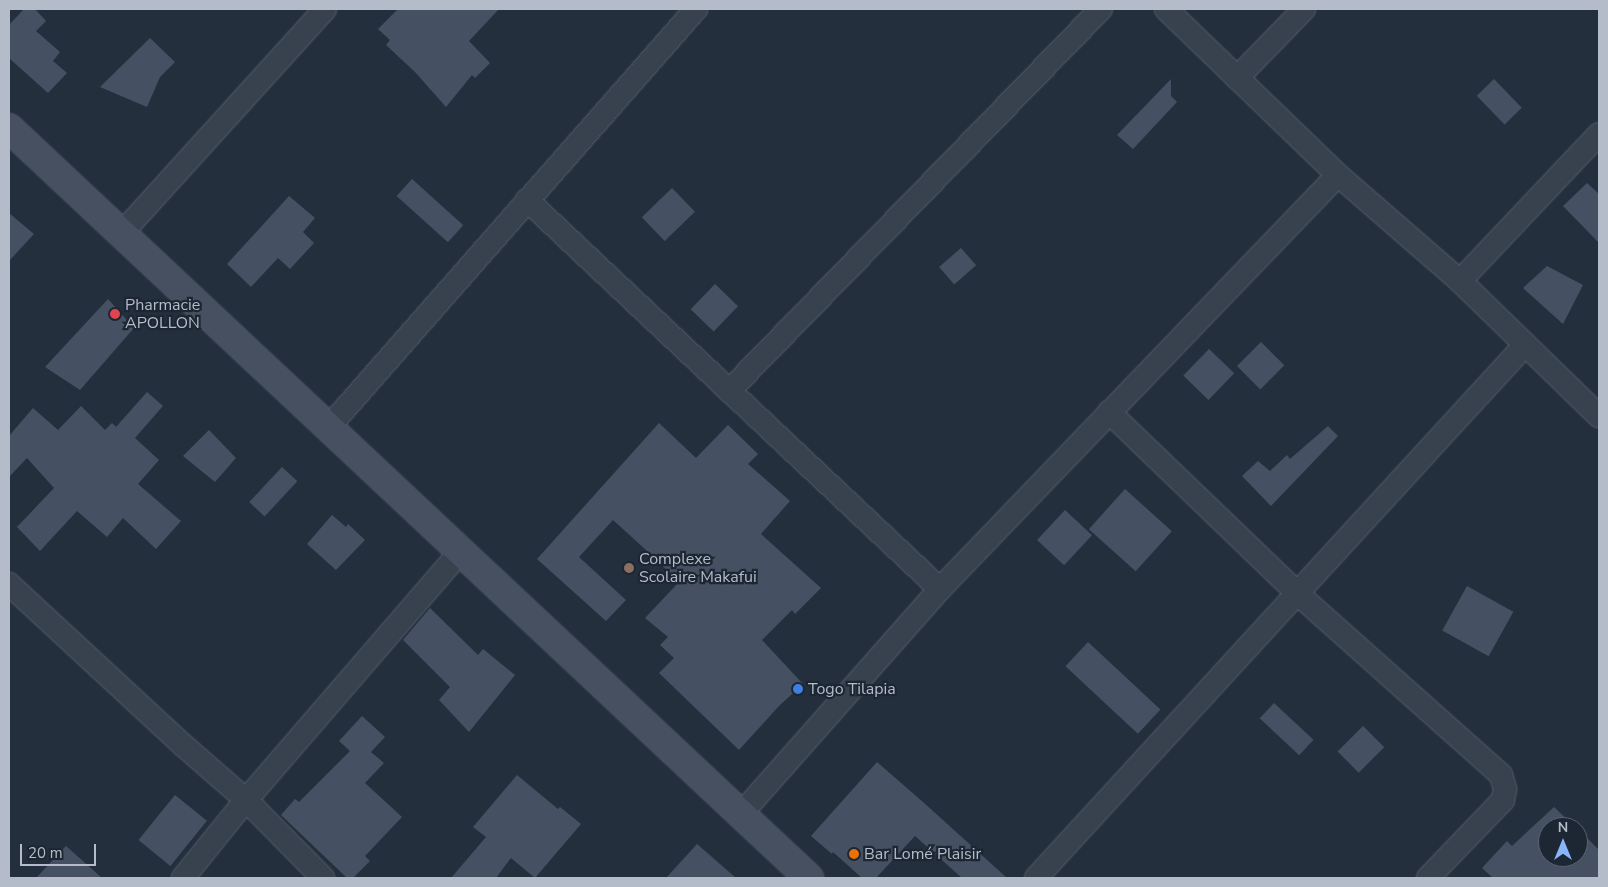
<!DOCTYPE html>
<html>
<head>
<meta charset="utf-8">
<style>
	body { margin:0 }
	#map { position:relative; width:1608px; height:887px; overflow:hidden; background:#242f3e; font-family:"Nunito Sans",sans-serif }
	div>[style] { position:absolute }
	.building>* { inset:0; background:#455162; transform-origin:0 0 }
	.roads { filter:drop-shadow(0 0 1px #565f6c) drop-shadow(0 0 1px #565f6c) }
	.street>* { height:22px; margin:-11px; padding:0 11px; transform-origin:11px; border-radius:11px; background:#38414e }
	.secondary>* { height:28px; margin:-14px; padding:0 14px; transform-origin:14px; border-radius:14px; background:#465061 }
	.dots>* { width:14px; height:14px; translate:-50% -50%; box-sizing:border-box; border:2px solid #1d2633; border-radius:50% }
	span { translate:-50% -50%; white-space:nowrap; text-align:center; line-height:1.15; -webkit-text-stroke:4.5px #1d2633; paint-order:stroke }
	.poi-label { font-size:16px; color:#b4bcc9 }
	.left { translate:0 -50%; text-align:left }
	.frame { position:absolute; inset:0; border:10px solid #b4bcc9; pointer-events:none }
	.north { position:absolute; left:1538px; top:817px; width:50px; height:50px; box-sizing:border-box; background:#1d2633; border:1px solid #59626f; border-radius:50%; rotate:0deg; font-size:14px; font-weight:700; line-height:20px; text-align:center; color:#b4bcc9 }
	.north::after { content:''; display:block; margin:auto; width:18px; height:22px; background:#8ab4f8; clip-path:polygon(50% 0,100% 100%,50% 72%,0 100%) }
	.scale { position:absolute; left:20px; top:844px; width:76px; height:22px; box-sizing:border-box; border:2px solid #b4bcc9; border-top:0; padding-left:6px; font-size:15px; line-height:18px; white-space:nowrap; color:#b4bcc9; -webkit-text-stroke:4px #1d2633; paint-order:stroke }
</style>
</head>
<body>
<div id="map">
	<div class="building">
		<i style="clip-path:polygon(24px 9px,35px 9px,46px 21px,36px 31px,60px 52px,53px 61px,67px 73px,48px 93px,9px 58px,9px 25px)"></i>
		<i style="clip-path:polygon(398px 9px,499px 9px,469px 41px,490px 63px,475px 78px,472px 75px,446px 107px,415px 72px,386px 45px,390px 40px,378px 29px)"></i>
		<i style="clip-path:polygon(150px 38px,175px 62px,160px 77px,147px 107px,100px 87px)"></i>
		<i style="clip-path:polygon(1171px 79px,1171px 96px,1177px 102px,1133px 149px,1117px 135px)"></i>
		<i style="left:1494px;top:79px;width:40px;height:24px;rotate:46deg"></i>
		<i style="left:412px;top:179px;width:69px;height:23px;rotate:42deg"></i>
		<i style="clip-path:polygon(1587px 183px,1599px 194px,1599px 243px,1563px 206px)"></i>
		<i style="left:672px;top:188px;width:33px;height:42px;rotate:46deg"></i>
		<i style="clip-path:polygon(289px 196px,315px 218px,303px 232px,314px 243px,290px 269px,278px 258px,251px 287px,227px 264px)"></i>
		<i style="clip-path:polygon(9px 213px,34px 234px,9px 261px)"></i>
		<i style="left:961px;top:248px;width:23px;height:29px;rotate:49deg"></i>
		<i style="clip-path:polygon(1547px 266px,1583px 285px,1563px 324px,1523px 288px)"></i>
		<i style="left:715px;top:284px;width:32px;height:35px;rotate:44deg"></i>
		<i style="clip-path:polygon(108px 299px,134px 328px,80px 390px,45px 367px)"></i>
		<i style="left:1261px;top:342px;width:33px;height:34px;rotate:45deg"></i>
		<i style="left:1209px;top:349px;width:35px;height:37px;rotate:44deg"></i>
		<i style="clip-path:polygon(147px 392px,163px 406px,135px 438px,159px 460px,138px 484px,181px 521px,156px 549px,123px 518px,107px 537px,77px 511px,40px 551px,17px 527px,54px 488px,27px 458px,9px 477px,9px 436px,33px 408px,58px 430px,81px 406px,105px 430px,112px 423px,116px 427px)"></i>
		<i style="clip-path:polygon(659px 423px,696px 458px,728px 425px,758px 454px,748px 464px,790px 501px,761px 534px,821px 588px,795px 614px,792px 610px,762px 640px,803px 684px,779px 706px,739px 750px,659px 673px,674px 658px,660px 645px,668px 637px,645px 618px,679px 582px,646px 550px,613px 520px,579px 557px,626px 600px,606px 621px,537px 559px)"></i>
		<i style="clip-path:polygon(1328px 426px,1338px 436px,1271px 506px,1242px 476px,1258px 461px,1270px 471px,1287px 455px,1290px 459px)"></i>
		<i style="clip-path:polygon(209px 430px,236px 458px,215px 482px,183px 456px)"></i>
		<i style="left:282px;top:467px;width:21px;height:48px;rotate:43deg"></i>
		<i style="left:1125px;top:489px;width:63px;height:54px;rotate:42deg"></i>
		<i style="left:1065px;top:510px;width:37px;height:41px;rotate:43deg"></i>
		<i style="clip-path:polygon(332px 515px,346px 527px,348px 524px,365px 540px,336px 570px,307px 544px)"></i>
		<i style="left:1467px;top:586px;width:53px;height:51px;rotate:29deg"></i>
		<i style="clip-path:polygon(430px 608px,478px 655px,483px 649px,515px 675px,469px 732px,439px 700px,450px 687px,403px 640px)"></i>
		<i style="left:1088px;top:642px;width:99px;height:33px;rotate:43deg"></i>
		<i style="left:1274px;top:703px;width:54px;height:21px;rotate:43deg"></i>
		<i style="clip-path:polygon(362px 716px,385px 737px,371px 752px,384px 763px,365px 783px,402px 817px,365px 856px,370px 861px,353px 878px,347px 878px,281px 815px,295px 799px,299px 802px,350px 751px,339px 741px)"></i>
		<i style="left:1363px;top:726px;width:30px;height:36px;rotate:45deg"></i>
		<i style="clip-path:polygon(877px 762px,923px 802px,1007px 878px,962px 878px,915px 836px,876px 878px,862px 878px,833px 852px,832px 854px,811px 836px)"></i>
		<i style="clip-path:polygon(517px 775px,558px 809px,560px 807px,581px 824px,535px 878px,511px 858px,496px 878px,451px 878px,486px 837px,473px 827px)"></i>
		<i style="left:175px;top:795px;width:41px;height:58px;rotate:39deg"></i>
		<i style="clip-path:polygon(1554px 807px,1575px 827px,1548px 827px,1548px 857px,1578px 857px,1578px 829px,1599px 850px,1599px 878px,1493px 878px,1482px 868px,1507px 841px,1512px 846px)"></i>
		<i style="clip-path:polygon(697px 844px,736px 878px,666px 878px)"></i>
		<i style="clip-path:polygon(66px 846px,102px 878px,36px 878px)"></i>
	</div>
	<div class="roads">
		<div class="street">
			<i style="left:1166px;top:9px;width:239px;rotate:44deg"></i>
			<i style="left:1338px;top:175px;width:162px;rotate:41deg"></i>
			<i style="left:1460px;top:281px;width:194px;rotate:44.2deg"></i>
			<i style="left:1237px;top:78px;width:96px;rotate:-45.8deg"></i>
			<i style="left:527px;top:200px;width:567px;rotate:43.29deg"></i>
			<i style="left:122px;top:233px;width:302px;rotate:-47.8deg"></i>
			<i style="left:1460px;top:281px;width:202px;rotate:-46.6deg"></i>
			<i style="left:729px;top:391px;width:533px;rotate:-45.76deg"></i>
			<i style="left:1109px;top:412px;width:262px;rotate:43.9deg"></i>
			<i style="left:1298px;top:594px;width:272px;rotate:41.7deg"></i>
			<i style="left:1501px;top:775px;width:15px;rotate:74deg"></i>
			<i style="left:1505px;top:789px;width:11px;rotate:100deg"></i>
			<i style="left:1503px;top:800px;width:108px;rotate:133.9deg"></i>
			<i style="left:328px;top:428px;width:558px;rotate:-48.71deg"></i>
			<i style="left:9px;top:584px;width:237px;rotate:42.8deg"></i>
			<i style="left:183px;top:745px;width:84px;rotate:41.1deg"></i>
			<i style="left:246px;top:800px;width:110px;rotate:45.4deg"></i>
			<i style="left:741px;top:814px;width:300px;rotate:-48.5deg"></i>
			<i style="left:940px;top:589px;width:574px;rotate:-46.13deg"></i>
			<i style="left:183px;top:878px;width:100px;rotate:-51.1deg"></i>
			<i style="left:246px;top:800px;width:329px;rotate:-49.2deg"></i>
			<i style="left:1036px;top:878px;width:723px;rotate:-47.47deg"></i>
		</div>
		<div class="secondary">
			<i style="left:9px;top:128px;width:1097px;rotate:43.15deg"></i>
		</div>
	</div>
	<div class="dots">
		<i style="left:115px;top:314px;background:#e0444e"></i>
		<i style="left:629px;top:568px;background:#8d6e63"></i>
		<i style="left:798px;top:689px;background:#3f7fe0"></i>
		<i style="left:854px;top:854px;background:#e8710a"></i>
	</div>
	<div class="poi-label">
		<span class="left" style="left:125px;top:314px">Pharmacie<br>APOLLON</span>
		<span class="left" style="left:639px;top:568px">Complexe<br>Scolaire Makafui</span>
		<span class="left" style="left:808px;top:689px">Togo Tilapia</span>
		<span class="left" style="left:864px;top:854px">Bar Lomé Plaisir</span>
	</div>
	<div class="frame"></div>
	<div class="north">N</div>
	<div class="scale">20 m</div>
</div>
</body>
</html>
